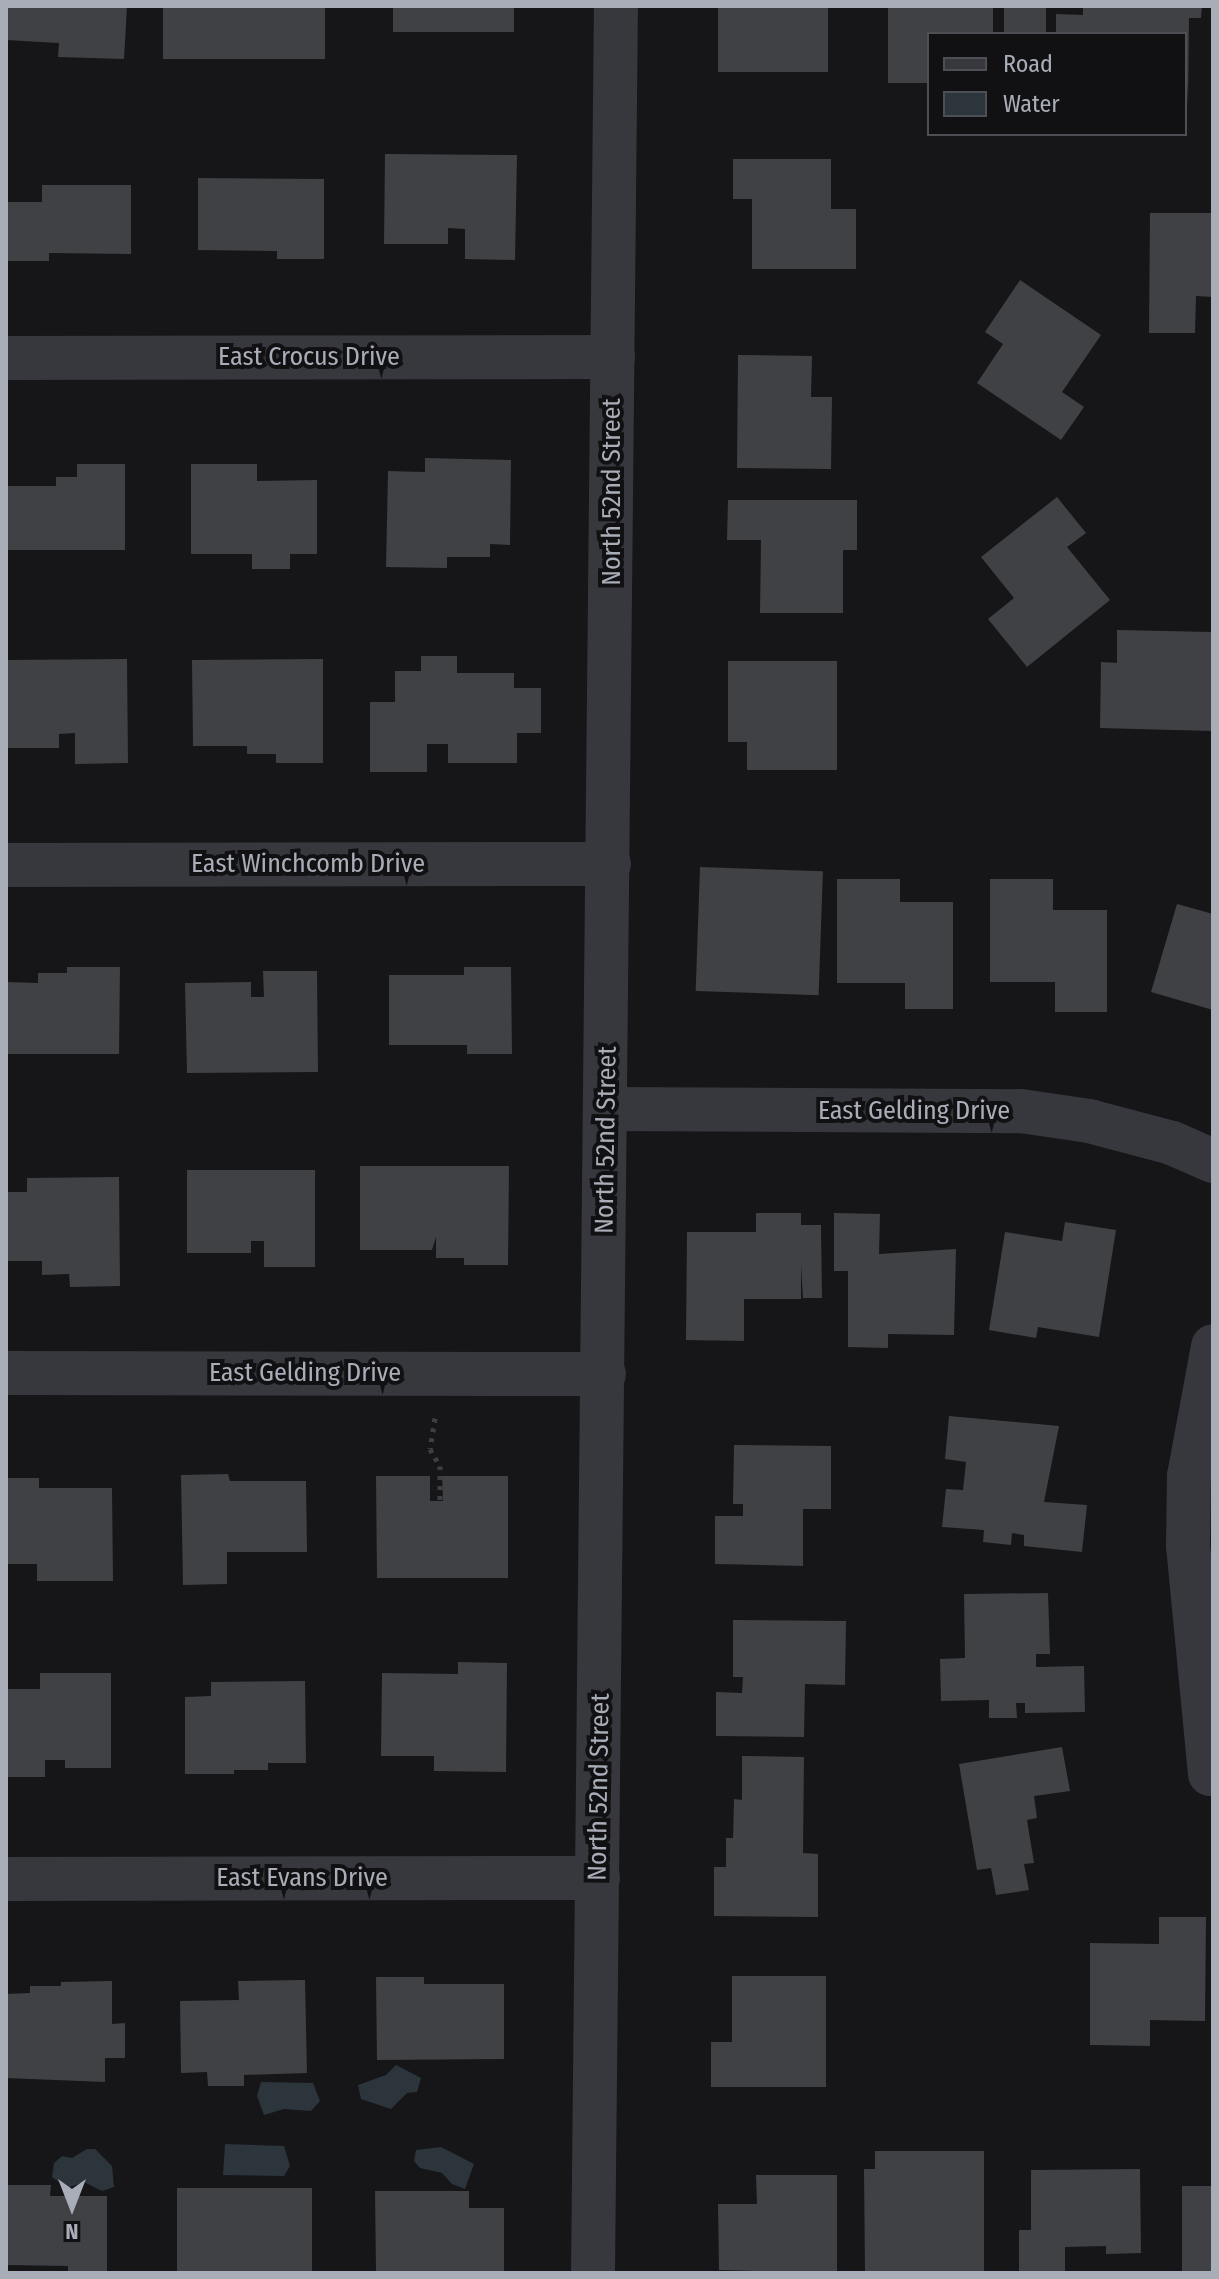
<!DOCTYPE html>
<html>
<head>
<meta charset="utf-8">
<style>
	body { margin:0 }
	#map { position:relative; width:1219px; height:2279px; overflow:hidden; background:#161618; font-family:"Fira Sans Condensed",sans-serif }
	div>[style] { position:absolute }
	.water>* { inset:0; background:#2c353c }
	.building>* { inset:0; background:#404145; transform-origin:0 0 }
	.path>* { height:5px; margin-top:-2.5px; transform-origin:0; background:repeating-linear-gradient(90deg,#3d3f44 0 4px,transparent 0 10px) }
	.minor>* { height:44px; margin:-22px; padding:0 22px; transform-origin:22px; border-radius:22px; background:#37383d }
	span { translate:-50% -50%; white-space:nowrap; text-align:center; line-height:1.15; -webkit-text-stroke:8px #111113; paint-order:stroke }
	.street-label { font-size:26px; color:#a8adb8 }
	.frame { position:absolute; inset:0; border:8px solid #a8adb8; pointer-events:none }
	.legend { position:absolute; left:927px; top:32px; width:260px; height:104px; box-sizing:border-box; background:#111113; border:2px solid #4d4f55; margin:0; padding:10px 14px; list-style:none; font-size:24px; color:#a8adb8 }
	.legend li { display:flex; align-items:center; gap:16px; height:40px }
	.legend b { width:40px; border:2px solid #4d4f55 }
	.north { position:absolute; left:32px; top:2167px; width:80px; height:80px; -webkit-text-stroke:6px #111113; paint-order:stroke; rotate:180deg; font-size:22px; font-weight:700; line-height:32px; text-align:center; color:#a8adb8 }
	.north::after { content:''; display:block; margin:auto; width:28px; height:36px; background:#a8adb8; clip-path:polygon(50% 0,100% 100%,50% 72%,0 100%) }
</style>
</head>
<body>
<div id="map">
	<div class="water">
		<i style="clip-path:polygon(396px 2065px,421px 2078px,417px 2092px,407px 2093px,391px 2109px,361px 2099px,358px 2085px,386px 2075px)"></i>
		<i style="clip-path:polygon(261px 2082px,313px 2083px,320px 2101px,311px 2111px,284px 2109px,264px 2115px,257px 2096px)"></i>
		<i style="clip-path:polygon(225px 2144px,284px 2146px,290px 2166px,284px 2176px,223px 2175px)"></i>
		<i style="clip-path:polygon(441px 2147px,474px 2164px,465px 2189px,452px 2184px,442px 2173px,420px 2168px,414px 2161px,416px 2150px)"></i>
		<i style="clip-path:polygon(87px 2149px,95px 2149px,112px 2166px,114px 2187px,102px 2191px,84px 2182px,67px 2188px,52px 2177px,54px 2163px,62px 2156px,72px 2158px)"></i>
	</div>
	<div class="building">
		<i style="clip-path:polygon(6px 6px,127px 6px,124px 59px,58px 57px,59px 43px,6px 40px)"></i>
		<i style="left:163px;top:6px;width:162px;height:53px"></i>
		<i style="left:393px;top:6px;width:121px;height:26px"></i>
		<i style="left:718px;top:6px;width:110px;height:66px"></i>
		<i style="clip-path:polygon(888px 6px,993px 6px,993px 34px,929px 34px,929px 83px,888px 83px)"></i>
		<i style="left:1004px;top:6px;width:42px;height:28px"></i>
		<i style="clip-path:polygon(1083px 6px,1202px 6px,1201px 18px,1189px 18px,1188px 107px,1185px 34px,1056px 34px,1056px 14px,1083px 15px)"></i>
		<i style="clip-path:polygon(385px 154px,517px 155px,515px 260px,465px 259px,465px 229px,448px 228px,448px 244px,384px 244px)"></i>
		<i style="clip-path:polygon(733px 159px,831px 159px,831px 209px,856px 209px,856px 269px,752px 269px,752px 199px,733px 199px)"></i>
		<i style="clip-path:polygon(198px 178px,324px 179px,324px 259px,277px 259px,277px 251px,198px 250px)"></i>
		<i style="clip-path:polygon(42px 185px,131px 185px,131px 254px,49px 253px,49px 261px,6px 261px,6px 202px,42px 202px)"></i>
		<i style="clip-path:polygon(1150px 213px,1213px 213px,1213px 297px,1196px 296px,1195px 333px,1149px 333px)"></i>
		<i style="clip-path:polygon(1020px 280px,1101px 335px,1062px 392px,1084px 407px,1061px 440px,977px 383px,1003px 344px,985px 332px)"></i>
		<i style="clip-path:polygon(738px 355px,812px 356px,811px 397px,832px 397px,831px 469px,737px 468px)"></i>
		<i style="clip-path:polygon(425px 458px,511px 460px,510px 545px,490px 544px,490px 557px,447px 557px,447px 568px,386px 567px,388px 471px,425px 472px)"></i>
		<i style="clip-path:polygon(77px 464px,125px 464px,125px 550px,6px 550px,6px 486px,56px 486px,56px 477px,77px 477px)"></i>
		<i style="clip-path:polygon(191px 464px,257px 464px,257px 481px,317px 480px,317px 554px,290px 554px,290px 569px,252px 569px,252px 554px,191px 554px)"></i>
		<i style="clip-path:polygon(1057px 497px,1086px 533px,1067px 547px,1110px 600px,1027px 667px,988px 619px,1014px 598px,981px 557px)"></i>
		<i style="clip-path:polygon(728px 500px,857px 500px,857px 550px,843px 550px,843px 613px,760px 613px,761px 540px,727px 540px)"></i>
		<i style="clip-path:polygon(1117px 630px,1213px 632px,1213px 731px,1100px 728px,1101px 662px,1117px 663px)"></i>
		<i style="clip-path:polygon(421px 656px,457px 656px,457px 673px,514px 673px,514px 688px,541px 688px,541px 733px,517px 733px,517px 763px,448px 763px,448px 744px,427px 744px,427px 772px,370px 772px,370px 702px,395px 702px,395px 671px,421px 671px)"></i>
		<i style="clip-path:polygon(127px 659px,128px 763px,75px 764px,75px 733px,59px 734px,59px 748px,6px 748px,6px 660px)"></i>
		<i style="clip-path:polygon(323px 659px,323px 763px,276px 763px,276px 754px,247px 754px,247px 746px,193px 746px,192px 660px)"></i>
		<i style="clip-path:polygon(728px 661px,837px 661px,837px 770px,747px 770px,747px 742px,728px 742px)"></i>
		<i style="left:700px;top:867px;width:123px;height:124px;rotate:2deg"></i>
		<i style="clip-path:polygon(837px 879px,900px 879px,900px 902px,953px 902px,953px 1009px,905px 1009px,905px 983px,837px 983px)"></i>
		<i style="clip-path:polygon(990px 879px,1053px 879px,1053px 910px,1107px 910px,1107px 1012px,1055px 1012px,1055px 982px,990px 982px)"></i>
		<i style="clip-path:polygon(1177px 904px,1213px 914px,1213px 1010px,1151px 992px)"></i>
		<i style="clip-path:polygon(67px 967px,120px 967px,119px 1054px,6px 1054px,6px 982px,38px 983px,38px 973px,67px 973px)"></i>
		<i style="clip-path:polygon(464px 967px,511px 967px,512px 1054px,467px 1054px,467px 1045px,389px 1045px,389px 975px,464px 975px)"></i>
		<i style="clip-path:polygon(263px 971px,317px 971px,318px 1072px,187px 1073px,185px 983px,251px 982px,251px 997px,264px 997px)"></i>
		<i style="clip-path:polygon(360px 1166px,509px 1166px,508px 1265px,464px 1265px,464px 1258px,436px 1258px,436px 1237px,432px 1250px,360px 1250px)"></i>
		<i style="clip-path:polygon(187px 1170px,315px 1170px,315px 1267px,264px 1267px,264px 1241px,251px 1241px,251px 1253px,187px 1253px)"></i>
		<i style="clip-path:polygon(119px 1177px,120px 1286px,70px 1287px,69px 1274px,42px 1275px,42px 1261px,6px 1261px,6px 1192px,27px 1192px,27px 1178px)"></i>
		<i style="clip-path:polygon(756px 1213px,801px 1213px,801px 1225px,821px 1225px,822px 1298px,803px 1298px,801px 1265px,801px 1299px,744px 1299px,744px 1341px,686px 1340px,687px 1232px,756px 1232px)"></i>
		<i style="clip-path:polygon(834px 1213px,880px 1214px,879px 1254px,956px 1249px,954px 1335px,888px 1334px,888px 1348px,848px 1347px,848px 1271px,834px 1271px)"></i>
		<i style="clip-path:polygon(1065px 1222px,1116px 1230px,1099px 1337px,1038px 1327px,1036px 1338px,989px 1330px,1005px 1232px,1062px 1241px)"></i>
		<i style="clip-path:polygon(949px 1416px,1059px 1426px,1044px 1502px,1087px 1505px,1082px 1552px,1024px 1546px,1024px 1535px,1012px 1533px,1011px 1545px,983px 1542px,984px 1530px,942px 1527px,946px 1489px,963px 1490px,966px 1462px,945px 1459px)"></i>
		<i style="clip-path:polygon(734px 1445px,831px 1446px,831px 1509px,803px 1509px,803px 1566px,715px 1564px,715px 1516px,743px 1516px,743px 1504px,733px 1504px)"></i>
		<i style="clip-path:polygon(228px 1474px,230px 1481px,306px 1481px,307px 1552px,227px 1552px,227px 1584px,183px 1585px,181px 1475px)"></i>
		<i style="clip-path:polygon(376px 1476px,430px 1476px,430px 1501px,443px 1501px,442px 1476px,508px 1476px,508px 1578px,377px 1578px)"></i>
		<i style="clip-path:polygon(6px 1478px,39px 1478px,39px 1488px,112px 1488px,113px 1581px,37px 1581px,37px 1564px,6px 1564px)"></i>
		<i style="clip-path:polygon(1048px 1593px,1050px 1654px,1036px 1654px,1036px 1667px,1084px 1666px,1085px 1712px,1025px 1713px,1025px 1703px,1016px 1703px,1017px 1718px,989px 1718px,989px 1700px,941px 1701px,940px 1659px,965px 1658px,964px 1594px)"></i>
		<i style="clip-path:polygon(733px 1620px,846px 1621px,845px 1685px,805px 1684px,804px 1737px,716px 1736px,716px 1692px,742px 1693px,743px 1677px,733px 1677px)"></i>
		<i style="clip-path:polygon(458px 1662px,507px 1663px,506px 1772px,434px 1771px,434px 1756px,381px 1756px,382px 1673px,458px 1674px)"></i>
		<i style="clip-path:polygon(40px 1673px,111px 1673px,111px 1768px,65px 1768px,65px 1760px,45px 1760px,45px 1777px,6px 1777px,6px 1689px,40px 1689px)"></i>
		<i style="clip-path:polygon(305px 1681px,306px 1763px,268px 1763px,268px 1770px,234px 1770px,234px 1774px,185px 1774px,185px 1697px,211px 1696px,211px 1682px)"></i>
		<i style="clip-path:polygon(1062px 1747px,1070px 1791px,1034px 1796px,1037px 1818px,1027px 1820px,1034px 1863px,1024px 1864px,1029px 1890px,996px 1895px,991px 1868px,977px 1870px,959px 1764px)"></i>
		<i style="clip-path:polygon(742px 1756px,804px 1757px,803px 1853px,818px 1854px,818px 1917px,714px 1916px,714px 1867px,726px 1867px,726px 1838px,733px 1838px,734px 1799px,742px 1800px)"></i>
		<i style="clip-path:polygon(1159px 1917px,1206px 1917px,1205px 2021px,1150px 2020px,1150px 2046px,1090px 2045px,1090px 1943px,1159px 1944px)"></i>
		<i style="clip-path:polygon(732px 1976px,826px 1976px,826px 2087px,711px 2087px,711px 2042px,732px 2042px)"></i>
		<i style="clip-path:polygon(376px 1977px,424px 1977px,424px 1984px,504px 1984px,504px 2059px,377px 2060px)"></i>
		<i style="clip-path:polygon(305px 1980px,307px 2073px,244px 2075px,244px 2086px,208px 2086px,207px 2072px,181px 2073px,180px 2001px,239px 2000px,238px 1981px)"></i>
		<i style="clip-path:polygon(112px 1981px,112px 2024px,125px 2023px,125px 2058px,105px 2058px,105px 2082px,6px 2078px,6px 1994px,30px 1993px,30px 1986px,61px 1986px,61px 1982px)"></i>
		<i style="clip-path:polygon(875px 2151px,984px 2151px,984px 2273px,865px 2273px,864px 2169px,875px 2169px)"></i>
		<i style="clip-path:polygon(1140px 2169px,1141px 2253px,1106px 2254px,1106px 2246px,1065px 2247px,1065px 2273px,1019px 2273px,1019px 2230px,1031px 2230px,1031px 2170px)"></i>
		<i style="clip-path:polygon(756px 2175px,837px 2175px,837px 2273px,719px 2270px,718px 2204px,757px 2204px)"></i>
		<i style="clip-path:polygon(6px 2185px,51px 2185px,50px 2196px,107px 2196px,107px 2273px,68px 2273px,68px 2266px,6px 2265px)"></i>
		<i style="left:1182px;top:2186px;width:31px;height:87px"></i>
		<i style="left:177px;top:2188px;width:135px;height:85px"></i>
		<i style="clip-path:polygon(375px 2191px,469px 2191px,469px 2208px,504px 2208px,504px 2273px,376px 2273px)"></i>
	</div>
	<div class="path">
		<i style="left:435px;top:1418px;width:31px;rotate:99deg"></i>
		<i style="left:430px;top:1449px;width:20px;rotate:60deg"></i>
		<i style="left:440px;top:1466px;width:35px;rotate:90deg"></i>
	</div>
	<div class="minor">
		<i style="left:6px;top:358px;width:607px;rotate:-0.09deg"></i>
		<i style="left:6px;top:865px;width:603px;rotate:-0.1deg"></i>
		<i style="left:607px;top:1109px;width:414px;rotate:0.3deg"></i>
		<i style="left:1021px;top:1111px;width:69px;rotate:8.4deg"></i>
		<i style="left:1089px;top:1121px;width:86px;rotate:14.8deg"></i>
		<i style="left:1172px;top:1143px;width:45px;rotate:23.7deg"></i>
		<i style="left:6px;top:1373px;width:598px;rotate:0.1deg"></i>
		<i style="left:1210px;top:1774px;width:230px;rotate:-95.5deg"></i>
		<i style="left:1188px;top:1545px;width:69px;rotate:-89.2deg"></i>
		<i style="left:1189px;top:1476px;width:132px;rotate:-79.5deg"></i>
		<i style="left:6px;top:1879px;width:592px;rotate:-0.1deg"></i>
		<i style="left:593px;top:2273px;width:2267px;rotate:-89.42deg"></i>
	</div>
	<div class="street-label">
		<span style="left:309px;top:357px">East Crocus Drive</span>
		<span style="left:612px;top:492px;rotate:-90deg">North 52nd Street</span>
		<span style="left:308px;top:864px">East Winchcomb Drive</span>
		<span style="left:914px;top:1111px">East Gelding Drive</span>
		<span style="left:606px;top:1140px;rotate:-89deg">North 52nd Street</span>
		<span style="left:305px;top:1373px">East Gelding Drive</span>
		<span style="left:599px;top:1787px;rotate:-89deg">North 52nd Street</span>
		<span style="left:302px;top:1878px">East Evans Drive</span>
	</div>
	<div class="frame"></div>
	<ul class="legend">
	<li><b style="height:10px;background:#37383d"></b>Road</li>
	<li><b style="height:22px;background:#2c353c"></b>Water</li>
	</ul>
	<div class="north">N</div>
</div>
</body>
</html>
